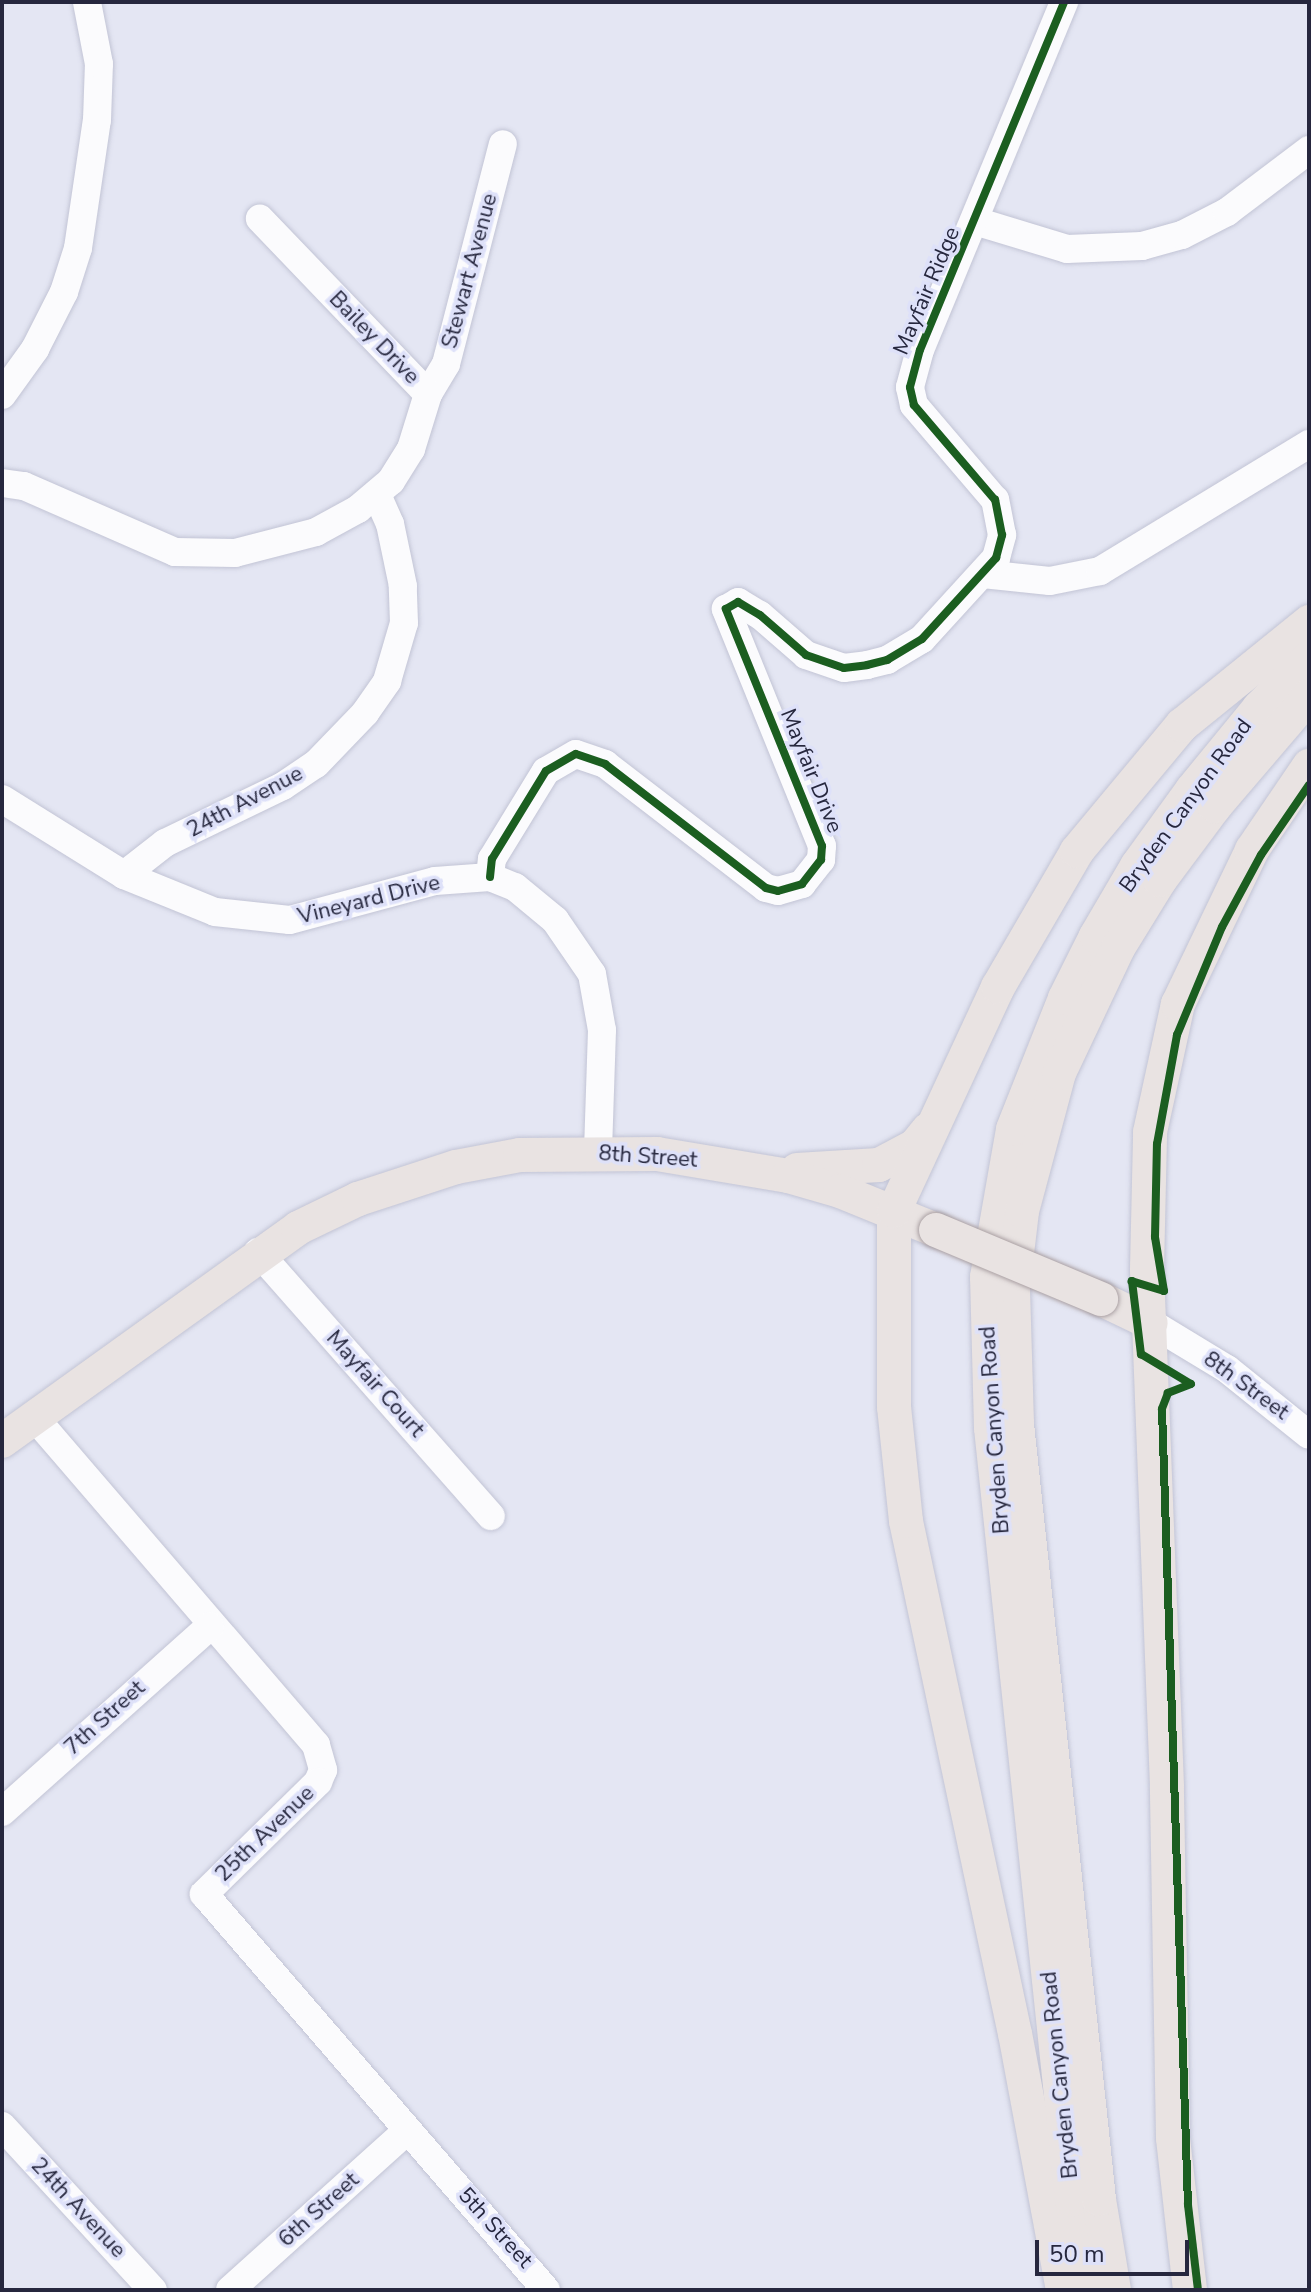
<!DOCTYPE html>
<html>
<head>
<meta charset="utf-8">
<style>
	body { margin:0 }
	#map { position:relative; width:1311px; height:2292px; overflow:hidden; background:#e4e6f3; font-family:"Nunito Sans",sans-serif }
	div>[style] { position:absolute }
	.roads { filter:drop-shadow(0 0 2px #c2c4d5) drop-shadow(0 0 2px #c2c4d5) }
	.minor>* { height:28px; margin:-14px; padding:0 14px; transform-origin:14px; border-radius:14px; background:#fbfbfd }
	.major>* { height:34px; margin:-17px; padding:0 17px; transform-origin:17px; border-radius:17px; background:#e9e3e2 }
	.bridges { filter:drop-shadow(0 0 2px #aaa0a3) drop-shadow(0 0 2px #aaa0a3) }
	.major-bridge>* { height:34px; margin:-17px; padding:0 17px; transform-origin:17px; border-radius:17px; background:#e9e3e2 }
	.cycleway>* { height:8px; margin:-4px; padding:0 4px; transform-origin:4px; border-radius:4px; background:#1b5e20 }
	span { translate:-50% -50%; white-space:nowrap; text-align:center; line-height:1.15; -webkit-text-stroke:7px #dee1f9; paint-order:stroke }
	.street-label { font-size:22px; color:#26273e }
	.frame { position:absolute; inset:0; border:4px solid #26273e; pointer-events:none }
	.scale { position:absolute; left:1035px; top:2240px; width:154px; height:36px; box-sizing:border-box; border:4px solid #26273e; border-top:0; padding-left:10px; font-size:24px; line-height:28px; white-space:nowrap; color:#26273e; -webkit-text-stroke:6px #dee1f9; paint-order:stroke }
</style>
</head>
<body>
<div id="map">
	<div class="roads">
		<div class="minor">
			<i style="left:975px;top:221px;width:96px;rotate:16.9deg"></i>
			<i style="left:1067px;top:249px;width:75px;rotate:-2.3deg"></i>
			<i style="left:1142px;top:246px;width:41px;rotate:-15.4deg"></i>
			<i style="left:1182px;top:235px;width:51px;rotate:-27.1deg"></i>
			<i style="left:1227px;top:212px;width:103px;rotate:-37.1deg"></i>
			<i style="left:428px;top:394px;width:35px;rotate:-59deg"></i>
			<i style="left:446px;top:364px;width:227px;rotate:-75.5deg"></i>
			<i style="left:2px;top:395px;width:57px;rotate:-54.3deg"></i>
			<i style="left:35px;top:349px;width:64px;rotate:-63deg"></i>
			<i style="left:64px;top:292px;width:46px;rotate:-72.3deg"></i>
			<i style="left:78px;top:248px;width:129px;rotate:-81.6deg"></i>
			<i style="left:97px;top:120px;width:56px;rotate:-88deg"></i>
			<i style="left:99px;top:64px;width:63px;rotate:-101deg"></i>
			<i style="left:2px;top:483px;width:22px;rotate:8deg"></i>
			<i style="left:24px;top:486px;width:165px;rotate:23.6deg"></i>
			<i style="left:175px;top:552px;width:60px;rotate:1deg"></i>
			<i style="left:235px;top:553px;width:84px;rotate:-14.5deg"></i>
			<i style="left:316px;top:532px;width:48px;rotate:-28.7deg"></i>
			<i style="left:358px;top:509px;width:43px;rotate:-40.3deg"></i>
			<i style="left:391px;top:481px;width:38px;rotate:-58deg"></i>
			<i style="left:411px;top:449px;width:58px;rotate:-72.8deg"></i>
			<i style="left:428px;top:394px;width:243px;rotate:-133.8deg"></i>
			<i style="left:983px;top:574px;width:67px;rotate:6deg"></i>
			<i style="left:1050px;top:581px;width:51px;rotate:-11.3deg"></i>
			<i style="left:1100px;top:571px;width:245px;rotate:-31.3deg"></i>
			<i style="left:2px;top:799px;width:144px;rotate:31.9deg"></i>
			<i style="left:124px;top:875px;width:98px;rotate:22.1deg"></i>
			<i style="left:215px;top:912px;width:75px;rotate:6.1deg"></i>
			<i style="left:290px;top:920px;width:150px;rotate:-15.1deg"></i>
			<i style="left:435px;top:881px;width:55px;rotate:-4.2deg"></i>
			<i style="left:490px;top:877px;width:27px;rotate:22deg"></i>
			<i style="left:515px;top:887px;width:52px;rotate:39.5deg"></i>
			<i style="left:555px;top:920px;width:65px;rotate:55.6deg"></i>
			<i style="left:592px;top:974px;width:57px;rotate:79.9deg"></i>
			<i style="left:602px;top:1030px;width:122px;rotate:91.9deg"></i>
			<i style="left:124px;top:875px;width:52px;rotate:-38deg"></i>
			<i style="left:165px;top:843px;width:131px;rotate:-25.8deg"></i>
			<i style="left:283px;top:786px;width:40px;rotate:-34deg"></i>
			<i style="left:316px;top:764px;width:71px;rotate:-46.1deg"></i>
			<i style="left:365px;top:713px;width:39px;rotate:-55deg"></i>
			<i style="left:387px;top:681px;width:60px;rotate:-73.7deg"></i>
			<i style="left:404px;top:623px;width:37px;rotate:-92deg"></i>
			<i style="left:403px;top:586px;width:63px;rotate:-101.8deg"></i>
			<i style="left:390px;top:524px;width:32px;rotate:-114deg"></i>
			<i style="left:490px;top:877px;width:18px;rotate:-84deg"></i>
			<i style="left:492px;top:859px;width:103px;rotate:-58.5deg"></i>
			<i style="left:546px;top:771px;width:34px;rotate:-30deg"></i>
			<i style="left:576px;top:754px;width:31px;rotate:19deg"></i>
			<i style="left:605px;top:764px;width:203px;rotate:37.6deg"></i>
			<i style="left:766px;top:888px;width:12px;rotate:14deg"></i>
			<i style="left:778px;top:891px;width:25px;rotate:-16deg"></i>
			<i style="left:802px;top:884px;width:31px;rotate:-52deg"></i>
			<i style="left:821px;top:860px;width:14px;rotate:-86deg"></i>
			<i style="left:822px;top:846px;width:256px;rotate:-112.1deg"></i>
			<i style="left:726px;top:609px;width:14px;rotate:-30deg"></i>
			<i style="left:738px;top:602px;width:26px;rotate:31deg"></i>
			<i style="left:760px;top:615px;width:61px;rotate:41deg"></i>
			<i style="left:806px;top:655px;width:40px;rotate:18.9deg"></i>
			<i style="left:844px;top:668px;width:23px;rotate:-7deg"></i>
			<i style="left:867px;top:665px;width:21px;rotate:-14deg"></i>
			<i style="left:887px;top:660px;width:41px;rotate:-31deg"></i>
			<i style="left:922px;top:639px;width:110px;rotate:-47.6deg"></i>
			<i style="left:996px;top:558px;width:24px;rotate:-75deg"></i>
			<i style="left:1002px;top:535px;width:36px;rotate:-101deg"></i>
			<i style="left:995px;top:500px;width:125px;rotate:-130.5deg"></i>
			<i style="left:914px;top:405px;width:18px;rotate:-103deg"></i>
			<i style="left:910px;top:387px;width:38px;rotate:-75deg"></i>
			<i style="left:920px;top:350px;width:377px;rotate:-67.5deg"></i>
			<i style="left:258px;top:1252px;width:352px;rotate:48.6deg"></i>
			<i style="left:1151px;top:1323px;width:89px;rotate:31.2deg"></i>
			<i style="left:1227px;top:1369px;width:105px;rotate:38.8deg"></i>
			<i style="left:35px;top:1418px;width:431px;rotate:49.3deg"></i>
			<i style="left:316px;top:1745px;width:26px;rotate:74deg"></i>
			<i style="left:323px;top:1770px;width:13px;rotate:113deg"></i>
			<i style="left:318px;top:1782px;width:160px;rotate:135.5deg"></i>
			<i style="left:204px;top:1894px;width:523px;rotate:49.18deg"></i>
			<i style="left:2px;top:1812px;width:279px;rotate:-41.8deg"></i>
			<i style="left:2px;top:2126px;width:223px;rotate:47.4deg"></i>
			<i style="left:230px;top:2290px;width:239px;rotate:-42deg"></i>
		</div>
		<div class="major">
			<i style="left:797px;top:1170px;width:82px;rotate:-3.5deg"></i>
			<i style="left:879px;top:1165px;width:41px;rotate:-27.8deg"></i>
			<i style="left:915px;top:1146px;width:21px;rotate:-51deg"></i>
			<i style="left:1101px;top:1299px;width:55px;rotate:25.6deg"></i>
			<i style="left:2px;top:1441px;width:365px;rotate:-35.7deg"></i>
			<i style="left:298px;top:1228px;width:67px;rotate:-25.8deg"></i>
			<i style="left:358px;top:1199px;width:103px;rotate:-18.1deg"></i>
			<i style="left:456px;top:1167px;width:65px;rotate:-10.6deg"></i>
			<i style="left:520px;top:1155px;width:137px;rotate:-0.4deg"></i>
			<i style="left:657px;top:1154px;width:133px;rotate:9.5deg"></i>
			<i style="left:788px;top:1176px;width:54px;rotate:16.1deg"></i>
			<i style="left:840px;top:1191px;width:104px;rotate:22.1deg"></i>
			<i style="left:1063px;top:2290px;width:260px;rotate:-100.6deg"></i>
			<i style="left:1015px;top:2034px;width:524px;rotate:-102deg"></i>
			<i style="left:906px;top:1521px;width:115px;rotate:-96deg"></i>
			<i style="left:894px;top:1407px;width:196px;rotate:-90deg"></i>
			<i style="left:894px;top:1211px;width:247px;rotate:-65.1deg"></i>
			<i style="left:998px;top:987px;width:157px;rotate:-59.8deg"></i>
			<i style="left:1077px;top:851px;width:164px;rotate:-50.2deg"></i>
			<i style="left:1182px;top:725px;width:164px;rotate:-39deg"></i>
			<i style="left:1086px;top:2290px;width:91px;rotate:-98.8deg"></i>
			<i style="left:1072px;top:2200px;width:776px;rotate:-95.99deg"></i>
			<i style="left:991px;top:1428px;width:151px;rotate:-91.5deg"></i>
			<i style="left:987px;top:1277px;width:150px;rotate:-80deg"></i>
			<i style="left:1013px;top:1129px;width:141px;rotate:-68.3deg"></i>
			<i style="left:1065px;top:998px;width:69px;rotate:-63.4deg"></i>
			<i style="left:1096px;top:936px;width:81px;rotate:-59.6deg"></i>
			<i style="left:1137px;top:866px;width:94px;rotate:-54.1deg"></i>
			<i style="left:1192px;top:790px;width:106px;rotate:-50.7deg"></i>
			<i style="left:1259px;top:708px;width:71px;rotate:-45deg"></i>
			<i style="left:1114px;top:2290px;width:92px;rotate:-99.4deg"></i>
			<i style="left:1099px;top:2199px;width:779px;rotate:-96.04deg"></i>
			<i style="left:1017px;top:1424px;width:137px;rotate:-91.7deg"></i>
			<i style="left:1013px;top:1287px;width:77px;rotate:-83.2deg"></i>
			<i style="left:1022px;top:1211px;width:143px;rotate:-75deg"></i>
			<i style="left:1059px;top:1073px;width:138px;rotate:-64.7deg"></i>
			<i style="left:1118px;top:948px;width:80px;rotate:-58.3deg"></i>
			<i style="left:1160px;top:880px;width:92px;rotate:-53.4deg"></i>
			<i style="left:1215px;top:806px;width:145px;rotate:-49.5deg"></i>
			<i style="left:1190px;top:2290px;width:153px;rotate:-96.4deg"></i>
			<i style="left:1173px;top:2138px;width:352px;rotate:-91deg"></i>
			<i style="left:1167px;top:1786px;width:517px;rotate:-92.22deg"></i>
			<i style="left:1147px;top:1269px;width:137px;rotate:-88.7deg"></i>
			<i style="left:1150px;top:1132px;width:131px;rotate:-77.7deg"></i>
			<i style="left:1178px;top:1004px;width:171px;rotate:-64.3deg"></i>
			<i style="left:1252px;top:850px;width:102px;rotate:-55.8deg"></i>
		</div>
	</div>
	<div class="bridges">
		<div class="major-bridge">
			<i style="left:936px;top:1230px;width:179px;rotate:22.7deg"></i>
		</div>
	</div>
	<div class="cycleway">
		<i style="left:490px;top:877px;width:18px;rotate:-84deg"></i>
		<i style="left:492px;top:859px;width:103px;rotate:-58.5deg"></i>
		<i style="left:546px;top:771px;width:34px;rotate:-30deg"></i>
		<i style="left:576px;top:754px;width:31px;rotate:19deg"></i>
		<i style="left:605px;top:764px;width:203px;rotate:37.6deg"></i>
		<i style="left:766px;top:888px;width:12px;rotate:14deg"></i>
		<i style="left:778px;top:891px;width:25px;rotate:-16deg"></i>
		<i style="left:802px;top:884px;width:31px;rotate:-52deg"></i>
		<i style="left:821px;top:860px;width:14px;rotate:-86deg"></i>
		<i style="left:822px;top:846px;width:256px;rotate:-112.1deg"></i>
		<i style="left:726px;top:609px;width:14px;rotate:-30deg"></i>
		<i style="left:738px;top:602px;width:26px;rotate:31deg"></i>
		<i style="left:760px;top:615px;width:61px;rotate:41deg"></i>
		<i style="left:806px;top:655px;width:40px;rotate:18.9deg"></i>
		<i style="left:844px;top:668px;width:23px;rotate:-7deg"></i>
		<i style="left:867px;top:665px;width:21px;rotate:-14deg"></i>
		<i style="left:887px;top:660px;width:41px;rotate:-31deg"></i>
		<i style="left:922px;top:639px;width:110px;rotate:-47.6deg"></i>
		<i style="left:996px;top:558px;width:24px;rotate:-75deg"></i>
		<i style="left:1002px;top:535px;width:36px;rotate:-101deg"></i>
		<i style="left:995px;top:500px;width:125px;rotate:-130.5deg"></i>
		<i style="left:914px;top:405px;width:18px;rotate:-103deg"></i>
		<i style="left:910px;top:387px;width:38px;rotate:-75deg"></i>
		<i style="left:920px;top:350px;width:377px;rotate:-67.5deg"></i>
		<i style="left:1164px;top:1291px;width:55px;rotate:-99.5deg"></i>
		<i style="left:1155px;top:1237px;width:93px;rotate:-88.8deg"></i>
		<i style="left:1157px;top:1144px;width:111px;rotate:-79.6deg"></i>
		<i style="left:1177px;top:1035px;width:117px;rotate:-67.4deg"></i>
		<i style="left:1222px;top:927px;width:82px;rotate:-61.6deg"></i>
		<i style="left:1261px;top:855px;width:85px;rotate:-55.6deg"></i>
		<i style="left:1164px;top:1291px;width:34px;rotate:-163deg"></i>
		<i style="left:1132px;top:1281px;width:74px;rotate:83deg"></i>
		<i style="left:1141px;top:1354px;width:58px;rotate:31deg"></i>
		<i style="left:1191px;top:1384px;width:25px;rotate:159deg"></i>
		<i style="left:1168px;top:1393px;width:17px;rotate:111deg"></i>
		<i style="left:1162px;top:1409px;width:796px;rotate:88.13deg"></i>
		<i style="left:1188px;top:2205px;width:86px;rotate:83.3deg"></i>
	</div>
	<div class="street-label">
		<span style="left:470px;top:271px;rotate:-75deg">Stewart Avenue</span>
		<span style="left:927px;top:291px;rotate:-67deg">Mayfair Ridge</span>
		<span style="left:374px;top:338px;rotate:46deg">Bailey Drive</span>
		<span style="left:811px;top:771px;rotate:68deg">Mayfair Drive</span>
		<span style="left:245px;top:802px;rotate:-28deg">24th Avenue</span>
		<span style="left:1186px;top:806px;rotate:-54deg">Bryden Canyon Road</span>
		<span style="left:369px;top:900px;rotate:-14deg">Vineyard Drive</span>
		<span style="left:648px;top:1157px;rotate:4deg">8th Street</span>
		<span style="left:375px;top:1384px;rotate:48deg">Mayfair Court</span>
		<span style="left:1246px;top:1386px;rotate:36deg">8th Street</span>
		<span style="left:995px;top:1430px;rotate:-94deg">Bryden Canyon Road</span>
		<span style="left:105px;top:1718px;rotate:-42deg">7th Street</span>
		<span style="left:265px;top:1834px;rotate:-44deg">25th Avenue</span>
		<span style="left:1060px;top:2075px;rotate:-96deg">Bryden Canyon Road</span>
		<span style="left:78px;top:2208px;rotate:47deg">24th Avenue</span>
		<span style="left:319px;top:2210px;rotate:-42deg">6th Street</span>
		<span style="left:495px;top:2228px;rotate:48deg">5th Street</span>
	</div>
	<div class="frame"></div>
	<div class="scale">50 m</div>
</div>
</body>
</html>
